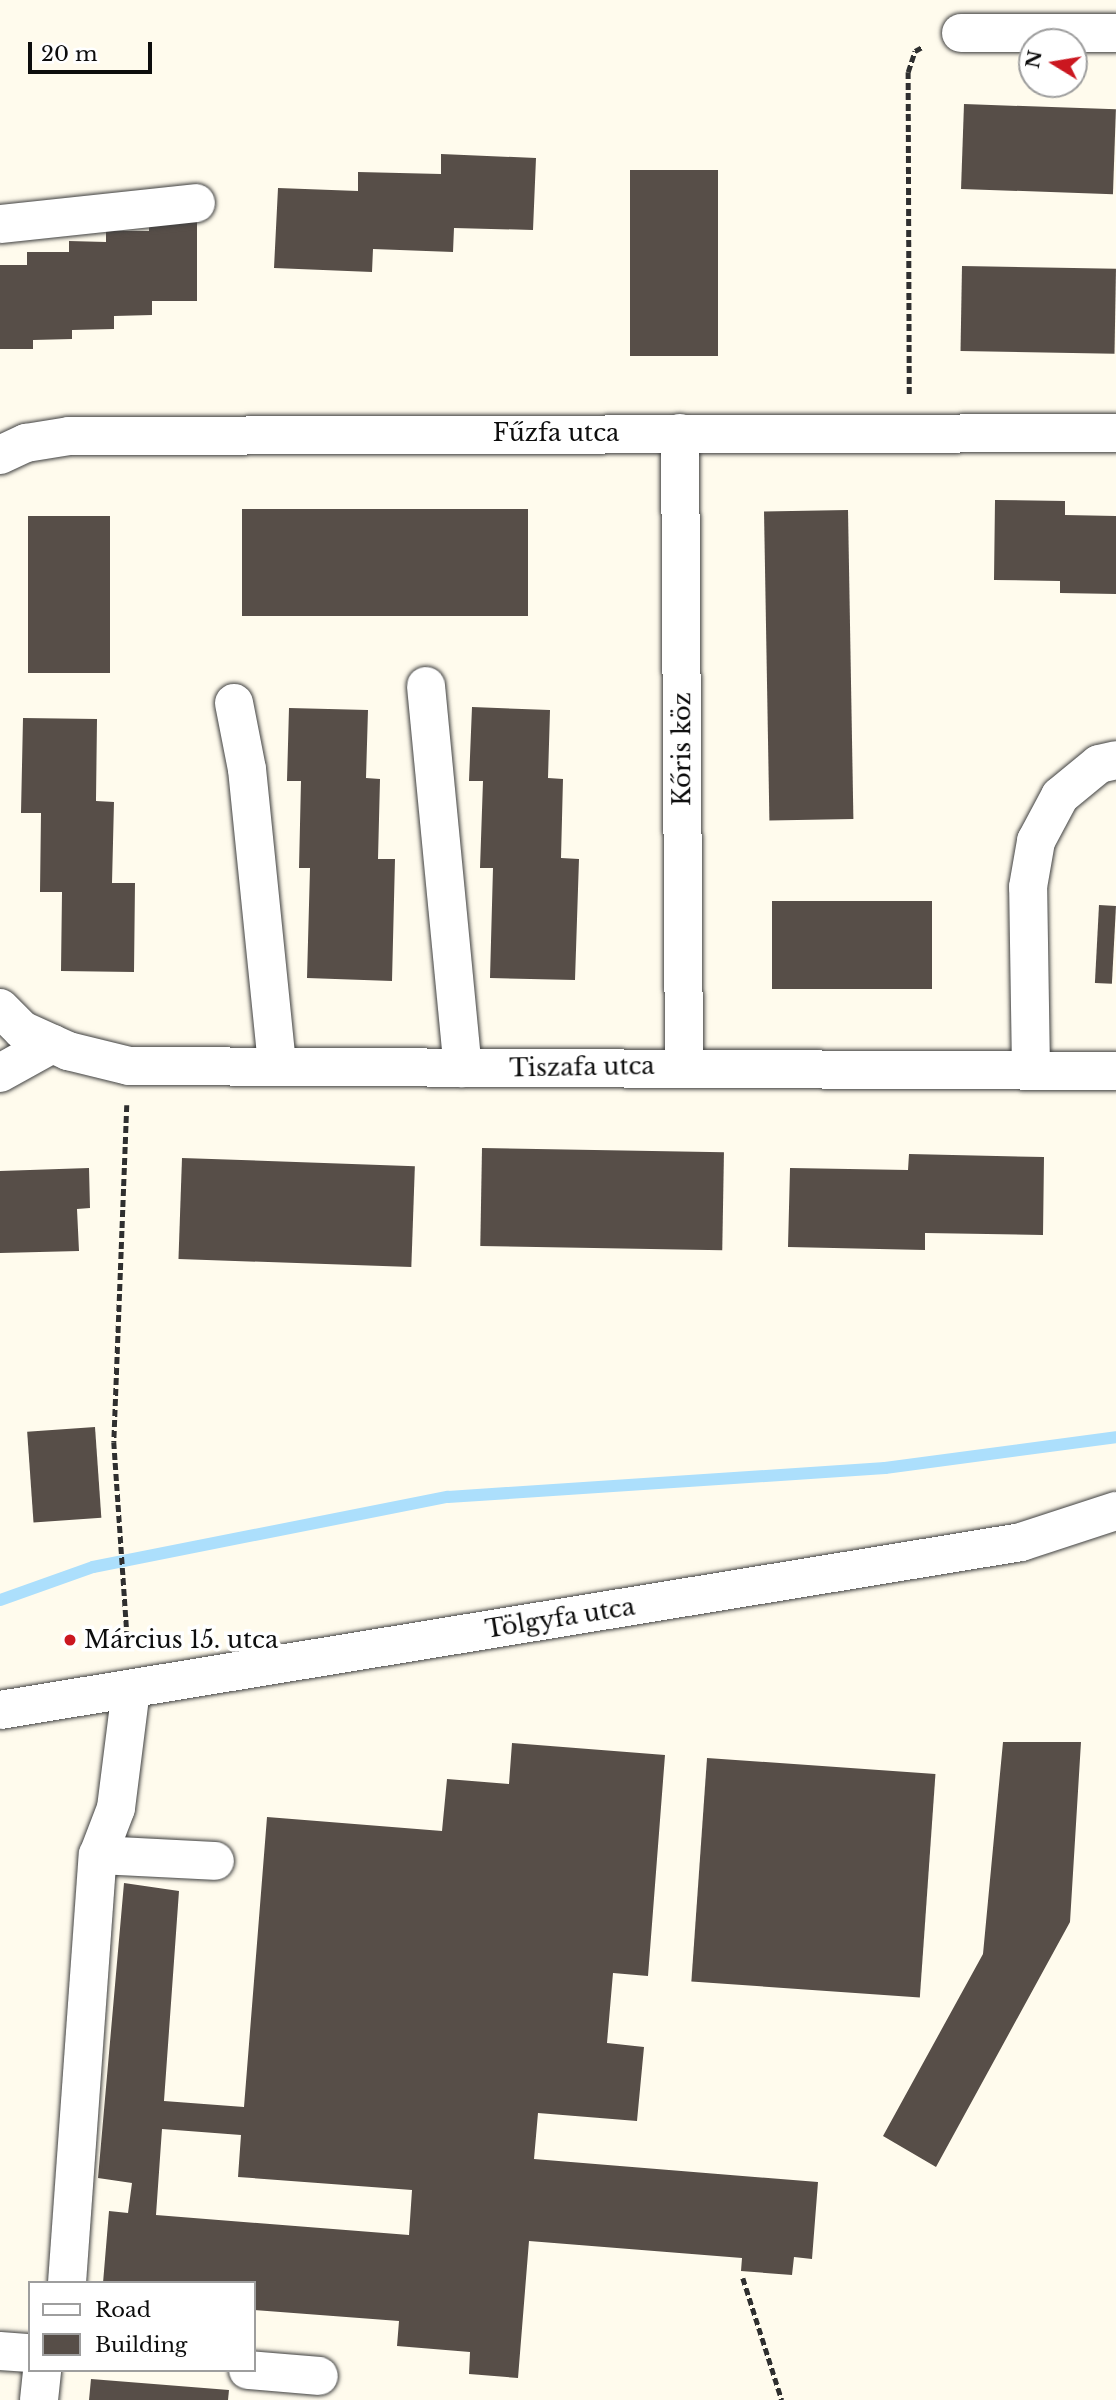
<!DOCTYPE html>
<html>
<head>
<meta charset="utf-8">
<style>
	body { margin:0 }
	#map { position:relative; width:1116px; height:2400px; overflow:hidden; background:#fffbed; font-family:"Libre Baskerville",serif }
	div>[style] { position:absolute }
	.stream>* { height:12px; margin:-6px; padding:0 6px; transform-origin:6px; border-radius:6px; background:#acdffc }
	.building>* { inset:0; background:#574e48; transform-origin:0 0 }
	.path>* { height:4.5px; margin-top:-2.25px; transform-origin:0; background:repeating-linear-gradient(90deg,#2f2f2f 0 7px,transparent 0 10.5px) }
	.roads { filter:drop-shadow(0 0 2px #404040) drop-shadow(0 0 2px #404040) }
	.minor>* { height:38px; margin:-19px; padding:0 19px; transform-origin:19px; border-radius:19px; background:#fff }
	.dots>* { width:19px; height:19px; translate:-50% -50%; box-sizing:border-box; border:4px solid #fff; border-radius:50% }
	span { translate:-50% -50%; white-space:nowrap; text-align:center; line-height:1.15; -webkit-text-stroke:7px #fff; paint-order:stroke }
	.street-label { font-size:24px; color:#0d0d0d }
	.poi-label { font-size:24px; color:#0d0d0d }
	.left { translate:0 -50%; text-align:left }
	.legend { position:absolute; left:28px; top:2281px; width:228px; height:91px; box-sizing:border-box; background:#fff; border:2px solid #9e9e9e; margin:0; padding:9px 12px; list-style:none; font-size:21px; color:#0d0d0d }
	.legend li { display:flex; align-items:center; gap:14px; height:35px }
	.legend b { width:35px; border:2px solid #9e9e9e }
	.north { position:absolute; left:1018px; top:28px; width:70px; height:70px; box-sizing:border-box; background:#fff; border:2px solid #9e9e9e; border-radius:50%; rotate:281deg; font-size:19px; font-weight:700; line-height:28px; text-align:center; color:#0d0d0d }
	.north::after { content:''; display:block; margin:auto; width:24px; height:32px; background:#cb1720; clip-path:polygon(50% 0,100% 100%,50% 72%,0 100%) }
	.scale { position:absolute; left:28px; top:42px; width:124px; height:32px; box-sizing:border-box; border:4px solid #0d0d0d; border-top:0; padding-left:9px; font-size:21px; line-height:24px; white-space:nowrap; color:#0d0d0d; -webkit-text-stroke:5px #fff; paint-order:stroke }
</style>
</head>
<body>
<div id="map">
	<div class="stream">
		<i style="left:0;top:1600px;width:99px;rotate:-19.5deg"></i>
		<i style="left:93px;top:1567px;width:362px;rotate:-11.2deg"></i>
		<i style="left:448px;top:1497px;width:438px;rotate:-3.8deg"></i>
		<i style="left:885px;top:1468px;width:233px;rotate:-7.6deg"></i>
	</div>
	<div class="building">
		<i style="left:964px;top:104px;width:152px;height:85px;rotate:2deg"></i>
		<i style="clip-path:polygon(441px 154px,536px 158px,533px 230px,454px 228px,453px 252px,373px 249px,372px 272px,274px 268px,278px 188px,358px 191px,358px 172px,441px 174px)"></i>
		<i style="left:630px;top:170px;width:88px;height:186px"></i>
		<i style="clip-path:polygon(149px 220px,197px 220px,197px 301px,152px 301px,152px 315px,114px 316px,114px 329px,72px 330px,72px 339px,33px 340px,33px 349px,0 349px,0 265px,27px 265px,27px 252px,69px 252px,69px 241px,106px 242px,106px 231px,149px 231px)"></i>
		<i style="left:962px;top:266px;width:154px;height:85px;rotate:1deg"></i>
		<i style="clip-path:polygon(995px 500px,1065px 501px,1065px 515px,1116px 516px,1116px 594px,1060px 593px,1060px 581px,994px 580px)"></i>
		<i style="left:528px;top:509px;width:107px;height:286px;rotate:90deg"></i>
		<i style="left:848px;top:510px;width:309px;height:84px;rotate:89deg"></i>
		<i style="left:110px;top:516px;width:157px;height:82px;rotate:90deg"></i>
		<i style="clip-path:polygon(472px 707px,550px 710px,548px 778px,563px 779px,561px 858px,579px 859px,575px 980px,490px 978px,493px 868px,480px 868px,483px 781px,469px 781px)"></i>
		<i style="clip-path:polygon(289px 708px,368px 710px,366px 778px,380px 779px,378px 859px,395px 859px,392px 981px,307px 978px,310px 868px,299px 868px,301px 781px,287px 781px)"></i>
		<i style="clip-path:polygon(23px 718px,97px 719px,96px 801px,114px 802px,112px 883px,135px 883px,134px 972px,61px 971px,62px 892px,40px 892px,41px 813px,21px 813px)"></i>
		<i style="left:772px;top:901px;width:160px;height:88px"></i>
		<i style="left:1099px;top:905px;width:17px;height:78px;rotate:3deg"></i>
		<i style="left:482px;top:1148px;width:242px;height:98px;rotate:1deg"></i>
		<i style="clip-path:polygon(909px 1154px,1044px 1157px,1043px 1235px,925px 1233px,925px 1250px,788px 1247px,790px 1168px,908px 1170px)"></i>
		<i style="left:182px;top:1158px;width:233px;height:101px;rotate:2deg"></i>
		<i style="clip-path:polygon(89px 1168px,90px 1208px,77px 1209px,79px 1251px,0 1253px,0 1171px)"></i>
		<i style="left:95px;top:1427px;width:91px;height:68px;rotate:86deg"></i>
		<i style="clip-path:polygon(1003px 1742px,1081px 1742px,1070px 1922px,936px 2167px,883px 2136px,983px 1954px)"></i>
		<i style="clip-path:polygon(evenodd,512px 1743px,665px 1755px,648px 1976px,613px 1973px,607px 2043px,644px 2047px,637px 2121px,538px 2113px,534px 2159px,818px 2182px,812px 2259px,794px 2257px,792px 2275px,741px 2271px,742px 2258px,529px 2241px,518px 2378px,469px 2374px,470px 2352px,397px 2346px,399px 2321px,254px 2310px,254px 2283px,103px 2283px,109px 2211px,128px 2213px,132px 2183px,98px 2178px,124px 1883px,179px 1891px,164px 2101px,244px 2107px,267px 1817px,442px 1831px,447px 1779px,509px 1784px,512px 1743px,162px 2129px,241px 2135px,238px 2177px,412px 2190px,409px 2235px,156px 2215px,162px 2129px)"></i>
		<i style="left:707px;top:1758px;width:229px;height:224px;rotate:4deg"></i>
		<i style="clip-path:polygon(91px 2379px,229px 2390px,228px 2400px,89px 2400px)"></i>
	</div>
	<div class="path">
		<i style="left:909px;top:394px;width:322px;rotate:-90.2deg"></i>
		<i style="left:908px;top:72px;width:22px;rotate:-72deg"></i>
		<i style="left:915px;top:51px;width:10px;rotate:-29deg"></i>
		<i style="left:127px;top:1105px;width:337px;rotate:92.2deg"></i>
		<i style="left:114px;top:1442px;width:207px;rotate:86.1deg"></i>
		<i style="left:743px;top:2278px;width:128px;rotate:72.3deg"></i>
	</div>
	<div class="roads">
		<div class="minor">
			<i style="left:961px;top:33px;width:155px"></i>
			<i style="left:0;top:224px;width:197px;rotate:-6.1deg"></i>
			<i style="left:680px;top:433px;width:633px;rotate:89.64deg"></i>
			<i style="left:0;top:455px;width:29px;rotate:-25deg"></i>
			<i style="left:26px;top:443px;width:44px;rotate:-9.2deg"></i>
			<i style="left:69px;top:436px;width:1047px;rotate:-0.16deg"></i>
			<i style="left:426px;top:686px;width:384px;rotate:84.5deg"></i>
			<i style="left:234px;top:703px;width:67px;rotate:78.9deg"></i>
			<i style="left:247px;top:769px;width:298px;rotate:84.2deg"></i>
			<i style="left:0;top:1008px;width:31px;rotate:45deg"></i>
			<i style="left:22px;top:1030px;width:51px;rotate:24.5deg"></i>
			<i style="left:68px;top:1051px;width:63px;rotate:13.8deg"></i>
			<i style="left:129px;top:1066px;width:987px;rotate:0.29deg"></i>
			<i style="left:1031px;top:1070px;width:183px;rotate:-90.9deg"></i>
			<i style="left:1028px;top:887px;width:47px;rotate:-80.1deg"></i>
			<i style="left:1036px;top:841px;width:51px;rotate:-61.9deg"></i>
			<i style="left:1060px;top:796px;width:50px;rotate:-39.4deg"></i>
			<i style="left:1099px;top:764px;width:17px;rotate:-13deg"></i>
			<i style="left:0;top:1073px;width:60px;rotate:-29.1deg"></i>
			<i style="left:0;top:1710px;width:1035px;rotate:-9.34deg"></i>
			<i style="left:1021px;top:1542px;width:100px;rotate:-18.1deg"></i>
			<i style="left:98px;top:1855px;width:50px;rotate:-69deg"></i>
			<i style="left:116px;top:1808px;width:120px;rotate:-82.8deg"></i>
			<i style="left:67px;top:2283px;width:429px;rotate:-85.9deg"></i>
			<i style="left:98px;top:1855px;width:117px;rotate:2.9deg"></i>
			<i style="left:0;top:2351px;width:30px;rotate:4deg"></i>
			<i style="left:248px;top:2370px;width:71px;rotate:4.8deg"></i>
			<i style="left:39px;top:2400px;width:30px;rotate:-84deg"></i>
		</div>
	</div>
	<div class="dots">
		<i style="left:70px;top:1640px;background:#cb1720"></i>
	</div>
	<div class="street-label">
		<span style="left:556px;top:433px">Fűzfa utca</span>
		<span style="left:682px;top:749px;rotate:-90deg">Kőris köz</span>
		<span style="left:582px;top:1067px;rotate:-1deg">Tiszafa utca</span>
		<span style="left:560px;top:1618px;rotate:-9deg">Tölgyfa utca</span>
	</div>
	<div class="poi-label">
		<span class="left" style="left:84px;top:1640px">Március 15. utca</span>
	</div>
	<ul class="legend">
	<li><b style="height:9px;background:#fff"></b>Road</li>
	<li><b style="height:19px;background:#574e48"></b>Building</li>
	</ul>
	<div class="north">N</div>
	<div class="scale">20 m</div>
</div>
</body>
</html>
